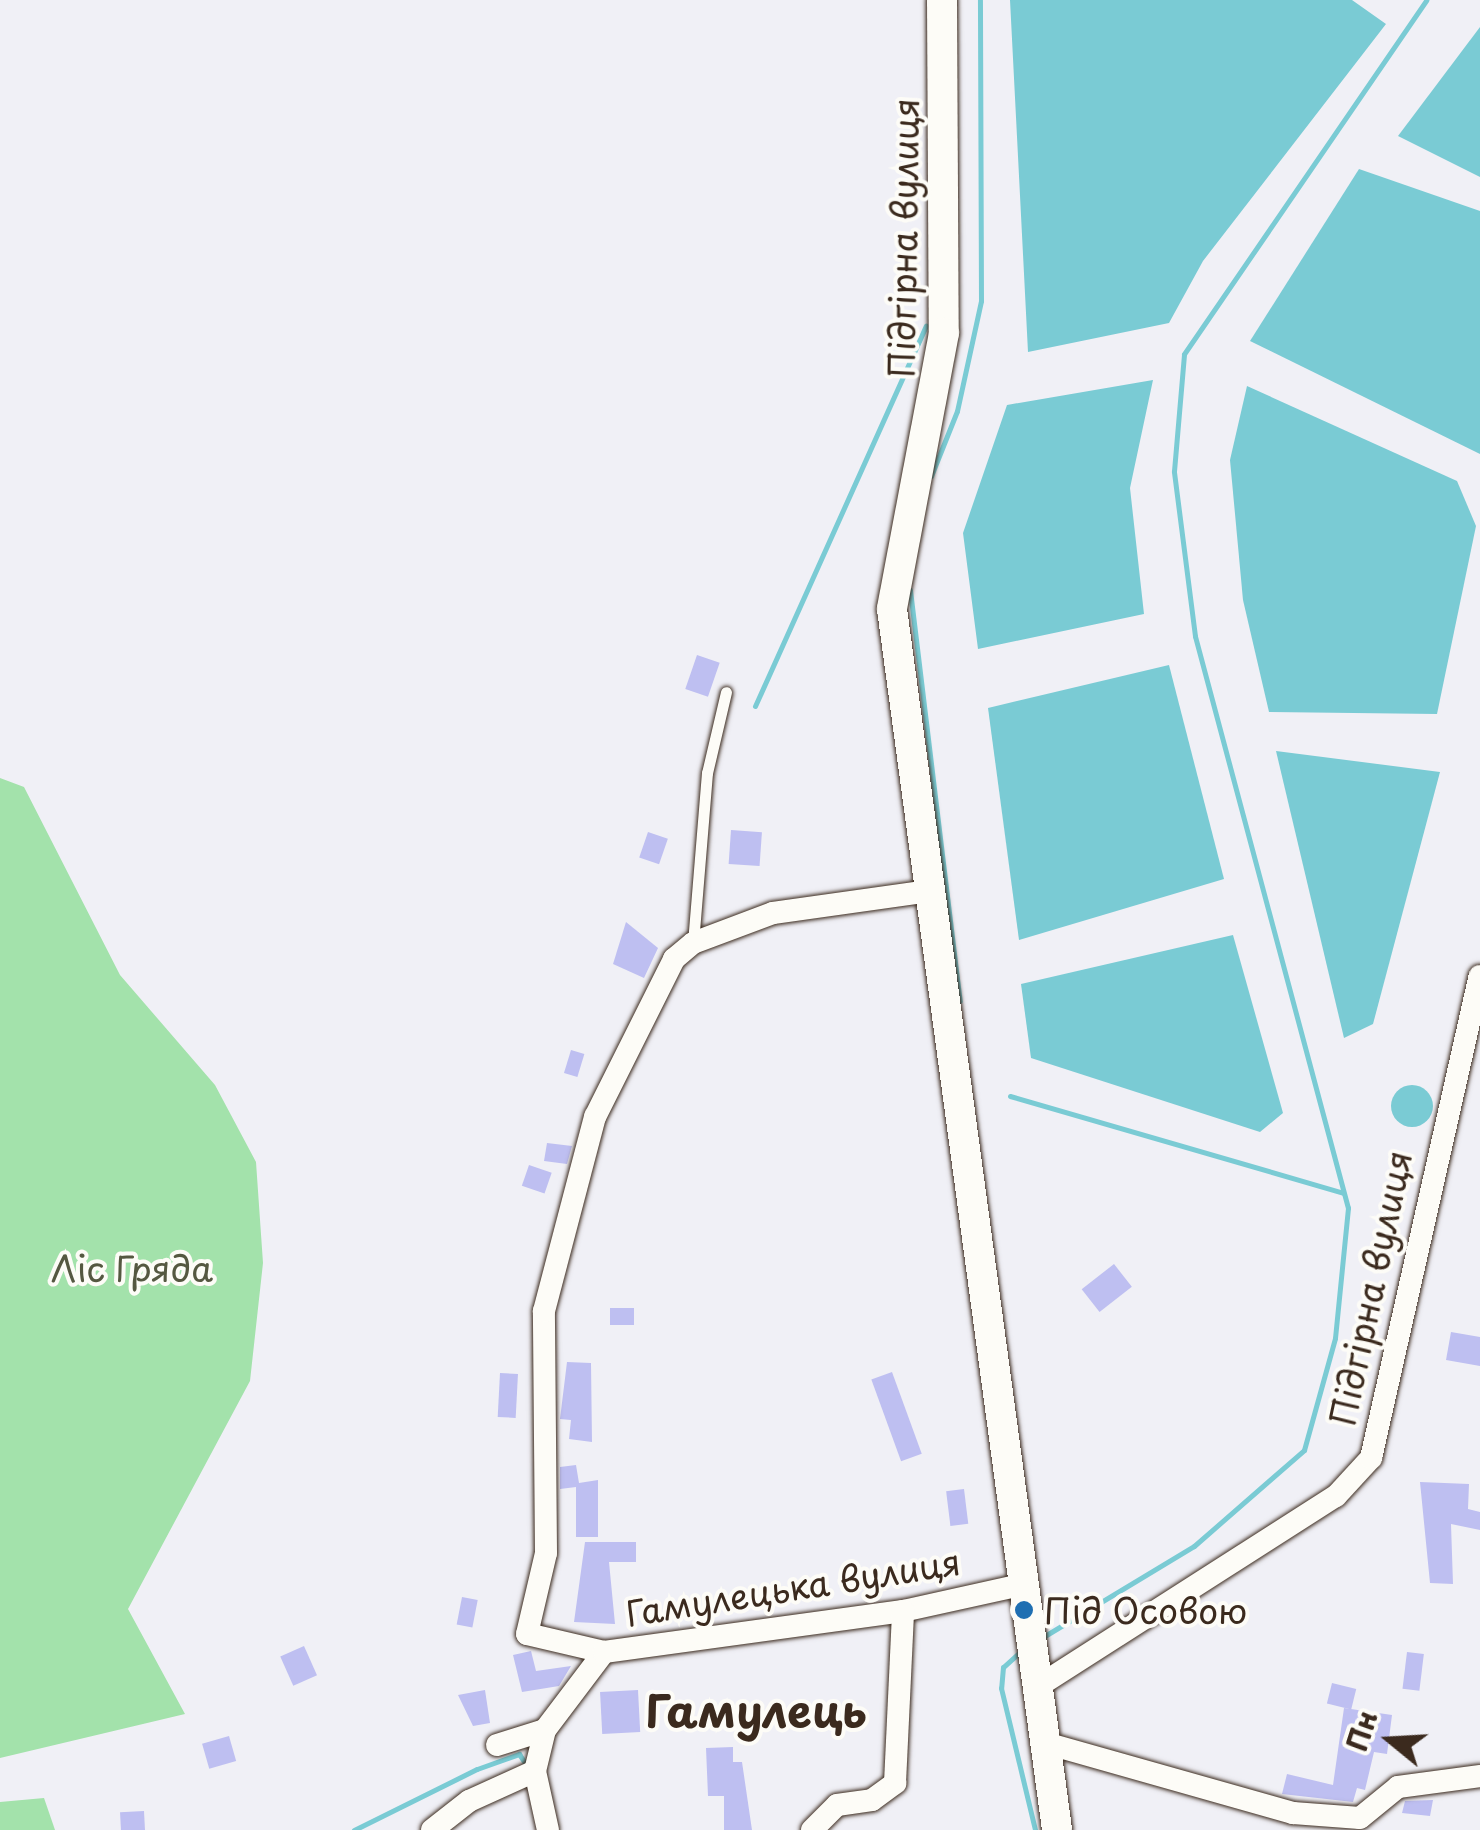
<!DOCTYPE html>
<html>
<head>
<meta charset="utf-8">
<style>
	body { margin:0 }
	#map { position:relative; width:1480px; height:1830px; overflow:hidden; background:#f0f0f6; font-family:"Playpen Sans",sans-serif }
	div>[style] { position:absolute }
	.green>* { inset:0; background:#a3e2ab }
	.water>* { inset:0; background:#7acbd4 }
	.round { border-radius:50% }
	.stream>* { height:5px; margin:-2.5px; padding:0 2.5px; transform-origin:2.5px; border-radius:2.5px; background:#7acbd4 }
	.building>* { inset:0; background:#bebff1; transform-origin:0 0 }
	.roads { filter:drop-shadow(0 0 2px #3b2a1e) drop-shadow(0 0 2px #3b2a1e) }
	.lane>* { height:11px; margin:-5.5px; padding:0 5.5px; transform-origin:5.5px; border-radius:5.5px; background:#fdfcf7 }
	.street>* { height:22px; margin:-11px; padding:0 11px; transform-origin:11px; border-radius:11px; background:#fdfcf7 }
	.secondary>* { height:30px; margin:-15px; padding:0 15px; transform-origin:15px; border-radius:15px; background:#fdfcf7 }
	.dots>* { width:28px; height:28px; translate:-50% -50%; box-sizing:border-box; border:5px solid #fdfcf7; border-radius:50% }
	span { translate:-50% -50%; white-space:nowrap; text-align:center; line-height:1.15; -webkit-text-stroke:8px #fdfcf7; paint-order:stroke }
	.street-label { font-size:35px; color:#3b2a1e }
	.park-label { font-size:35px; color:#555841 }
	.poi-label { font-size:35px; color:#3b2a1e }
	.left { translate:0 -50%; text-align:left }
	.district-label { font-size:45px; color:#3b2a1e; font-weight:700 }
	.north { position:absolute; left:1340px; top:1690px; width:100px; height:100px; -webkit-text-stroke:8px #fdfcf7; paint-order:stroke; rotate:288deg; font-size:28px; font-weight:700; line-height:40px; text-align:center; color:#3b2a1e }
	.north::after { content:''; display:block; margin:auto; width:35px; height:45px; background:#3b2a1e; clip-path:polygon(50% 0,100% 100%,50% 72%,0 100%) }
</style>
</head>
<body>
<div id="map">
	<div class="green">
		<i style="clip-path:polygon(0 778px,24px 787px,120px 975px,215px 1085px,256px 1162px,263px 1263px,250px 1381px,128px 1609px,185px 1714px,0 1758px)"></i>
		<i style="clip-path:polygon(44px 1798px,55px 1830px,0 1830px,0 1802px)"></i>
	</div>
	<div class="water">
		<i style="clip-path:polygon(1010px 0,1352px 0,1386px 24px,1203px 261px,1169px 323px,1028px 352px)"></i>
		<i style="clip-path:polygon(1480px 27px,1480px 177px,1398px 136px)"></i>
		<i style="clip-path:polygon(1359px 169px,1480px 211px,1480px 454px,1250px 341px)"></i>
		<i style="clip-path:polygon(1153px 380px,1130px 488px,1144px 614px,978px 649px,963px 533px,1007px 405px)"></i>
		<i style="clip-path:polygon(1247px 386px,1457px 481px,1476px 526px,1437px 714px,1269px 712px,1243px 600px,1230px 460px)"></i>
		<i style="clip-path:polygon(1169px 665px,1224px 879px,1019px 940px,988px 708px)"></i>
		<i style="clip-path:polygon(1276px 751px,1440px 772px,1373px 1024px,1344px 1038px)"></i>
		<i style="clip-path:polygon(1233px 935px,1283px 1113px,1260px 1132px,1031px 1058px,1021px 984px)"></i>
		<i class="round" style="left:1391px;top:1085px;width:42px;height:42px"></i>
	</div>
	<div class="stream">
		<i style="left:931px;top:476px;width:70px;rotate:-68.2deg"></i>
		<i style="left:957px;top:411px;width:113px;rotate:-77.7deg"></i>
		<i style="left:981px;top:301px;width:301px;rotate:-90.2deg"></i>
		<i style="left:910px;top:590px;width:414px;rotate:83.1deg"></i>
		<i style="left:755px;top:706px;width:417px;rotate:-65.8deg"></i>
		<i style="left:1010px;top:1096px;width:347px;rotate:16.2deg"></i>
		<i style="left:1043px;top:1637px;width:176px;rotate:-31.1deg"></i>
		<i style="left:1194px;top:1546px;width:146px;rotate:-41.1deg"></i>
		<i style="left:1304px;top:1450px;width:116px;rotate:-74.5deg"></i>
		<i style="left:1335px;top:1338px;width:131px;rotate:-84.3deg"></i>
		<i style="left:1348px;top:1208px;width:592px;rotate:-104.98deg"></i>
		<i style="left:1195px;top:636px;width:166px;rotate:-97.3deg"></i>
		<i style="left:1174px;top:471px;width:117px;rotate:-85.1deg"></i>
		<i style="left:1184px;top:354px;width:429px;rotate:-55.6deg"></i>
		<i style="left:1021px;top:1651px;width:24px;rotate:138deg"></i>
		<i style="left:1003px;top:1667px;width:21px;rotate:95deg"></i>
		<i style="left:1001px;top:1688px;width:146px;rotate:76.5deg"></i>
		<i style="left:354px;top:1830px;width:137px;rotate:-26.4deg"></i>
		<i style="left:477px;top:1769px;width:45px;rotate:-19.7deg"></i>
		<i style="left:519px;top:1754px;width:11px;rotate:56deg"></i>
	</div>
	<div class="building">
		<i style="left:697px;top:655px;width:24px;height:36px;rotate:19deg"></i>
		<i style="left:731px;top:830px;width:31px;height:34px;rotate:4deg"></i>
		<i style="left:648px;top:832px;width:21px;height:27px;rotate:19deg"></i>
		<i style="clip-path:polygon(626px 922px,658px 948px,644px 978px,613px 964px)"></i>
		<i style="left:571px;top:1050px;width:14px;height:24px;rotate:17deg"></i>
		<i style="clip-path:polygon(547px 1143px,572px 1146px,567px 1164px,544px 1161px)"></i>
		<i style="left:529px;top:1165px;width:24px;height:22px;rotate:19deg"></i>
		<i style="left:1114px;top:1264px;width:29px;height:41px;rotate:52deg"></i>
		<i style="left:610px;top:1308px;width:24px;height:17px"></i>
		<i style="clip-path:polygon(1451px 1332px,1480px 1337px,1480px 1366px,1446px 1360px)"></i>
		<i style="clip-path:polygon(567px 1362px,591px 1363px,592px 1442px,569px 1439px,571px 1420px,560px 1419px)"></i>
		<i style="left:892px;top:1372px;width:87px;height:22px;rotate:70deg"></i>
		<i style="left:500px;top:1373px;width:18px;height:44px;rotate:3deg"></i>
		<i style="clip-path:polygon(576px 1465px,579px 1483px,598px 1480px,598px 1537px,576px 1537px,576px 1487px,560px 1489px,560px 1467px)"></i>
		<i style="clip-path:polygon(1420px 1482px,1469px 1484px,1468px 1509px,1480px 1512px,1480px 1530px,1451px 1524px,1453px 1584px,1430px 1583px)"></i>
		<i style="left:964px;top:1489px;width:35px;height:18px;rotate:83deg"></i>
		<i style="clip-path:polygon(585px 1542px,636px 1542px,636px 1562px,609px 1562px,615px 1624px,574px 1622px)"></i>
		<i style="left:462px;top:1597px;width:16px;height:28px;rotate:11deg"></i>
		<i style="left:304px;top:1646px;width:32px;height:26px;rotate:66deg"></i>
		<i style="clip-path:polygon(531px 1651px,536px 1671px,571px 1666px,559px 1686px,522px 1692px,513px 1655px)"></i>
		<i style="left:1407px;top:1652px;width:17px;height:37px;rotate:7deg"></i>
		<i style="left:1332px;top:1683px;width:25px;height:21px;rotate:14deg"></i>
		<i style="clip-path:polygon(485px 1690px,490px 1723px,473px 1726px,458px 1695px)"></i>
		<i style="left:638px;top:1690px;width:42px;height:38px;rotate:87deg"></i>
		<i style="clip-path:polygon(1344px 1708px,1392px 1715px,1387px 1754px,1374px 1752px,1365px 1790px,1357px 1788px,1353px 1802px,1282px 1794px,1287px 1774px,1333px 1785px)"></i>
		<i style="left:229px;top:1736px;width:26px;height:28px;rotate:74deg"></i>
		<i style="clip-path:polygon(733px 1747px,733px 1762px,742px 1762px,752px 1830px,724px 1830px,724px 1796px,708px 1796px,706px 1748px)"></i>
		<i style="clip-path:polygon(1433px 1800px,1430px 1816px,1402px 1813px,1405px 1801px)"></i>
		<i style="left:144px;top:1811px;width:19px;height:24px;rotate:87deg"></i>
	</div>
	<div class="roads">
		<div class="lane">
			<i style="left:693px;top:943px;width:171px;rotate:-85.3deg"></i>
			<i style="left:707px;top:773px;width:83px;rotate:-76.8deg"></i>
		</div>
		<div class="street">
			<i style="left:604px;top:1652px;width:79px;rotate:-166.8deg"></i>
			<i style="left:527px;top:1634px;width:83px;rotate:-76.8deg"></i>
			<i style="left:546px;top:1553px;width:242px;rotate:-90.5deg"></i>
			<i style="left:544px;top:1311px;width:201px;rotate:-75.3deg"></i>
			<i style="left:595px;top:1117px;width:177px;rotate:-63.4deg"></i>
			<i style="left:674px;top:959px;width:25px;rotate:-40deg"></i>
			<i style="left:693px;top:943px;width:85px;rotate:-20.6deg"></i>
			<i style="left:773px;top:913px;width:158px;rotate:-8deg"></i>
			<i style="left:1040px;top:1685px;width:351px;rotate:-32.6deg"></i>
			<i style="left:1336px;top:1496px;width:52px;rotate:-47.4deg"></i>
			<i style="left:1371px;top:1458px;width:494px;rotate:-77.3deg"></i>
			<i style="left:545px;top:1730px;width:42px;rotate:103.7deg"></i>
			<i style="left:535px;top:1771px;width:60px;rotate:77.6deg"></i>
			<i style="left:1049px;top:1744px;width:254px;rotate:15.8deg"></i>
			<i style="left:1293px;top:1813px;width:67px;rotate:4.3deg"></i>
			<i style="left:1360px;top:1818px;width:49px;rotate:-39.2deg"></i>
			<i style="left:1398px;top:1787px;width:83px;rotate:-7.6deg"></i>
			<i style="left:497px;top:1745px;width:50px;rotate:-17.4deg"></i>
			<i style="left:545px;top:1730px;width:98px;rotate:-52.9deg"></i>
			<i style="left:604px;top:1652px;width:302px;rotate:-7.8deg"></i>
			<i style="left:903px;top:1611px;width:120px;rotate:-12.5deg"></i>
			<i style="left:432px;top:1830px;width:47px;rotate:-38.1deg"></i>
			<i style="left:469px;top:1801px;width:72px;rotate:-24.4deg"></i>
			<i style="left:812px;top:1830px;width:35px;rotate:-45deg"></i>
			<i style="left:837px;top:1805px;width:35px;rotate:-8deg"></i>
			<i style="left:872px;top:1800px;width:29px;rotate:-36deg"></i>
			<i style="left:895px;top:1783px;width:172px;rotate:-87.3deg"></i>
		</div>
		<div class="secondary">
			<i style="left:942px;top:0;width:333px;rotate:89.7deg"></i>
			<i style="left:944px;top:333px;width:281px;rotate:100.7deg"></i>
			<i style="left:892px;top:609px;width:1232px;rotate:82.3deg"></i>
		</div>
	</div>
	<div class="dots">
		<i style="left:1024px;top:1610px;background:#1f6fb2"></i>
	</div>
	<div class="street-label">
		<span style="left:903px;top:238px;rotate:-89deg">Підгірна вулиця</span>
		<span style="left:1370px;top:1288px;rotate:-78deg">Підгірна вулиця</span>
		<span style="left:793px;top:1587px;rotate:-9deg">Гамулецька вулиця</span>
	</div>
	<div class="park-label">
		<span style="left:132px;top:1268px">Ліс Гряда</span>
	</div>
	<div class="poi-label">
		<span class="left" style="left:1044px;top:1610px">Під Осовою</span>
	</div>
	<div class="district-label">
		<span style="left:756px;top:1710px">Гамулець</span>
	</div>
	<div class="north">Пн</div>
</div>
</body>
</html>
